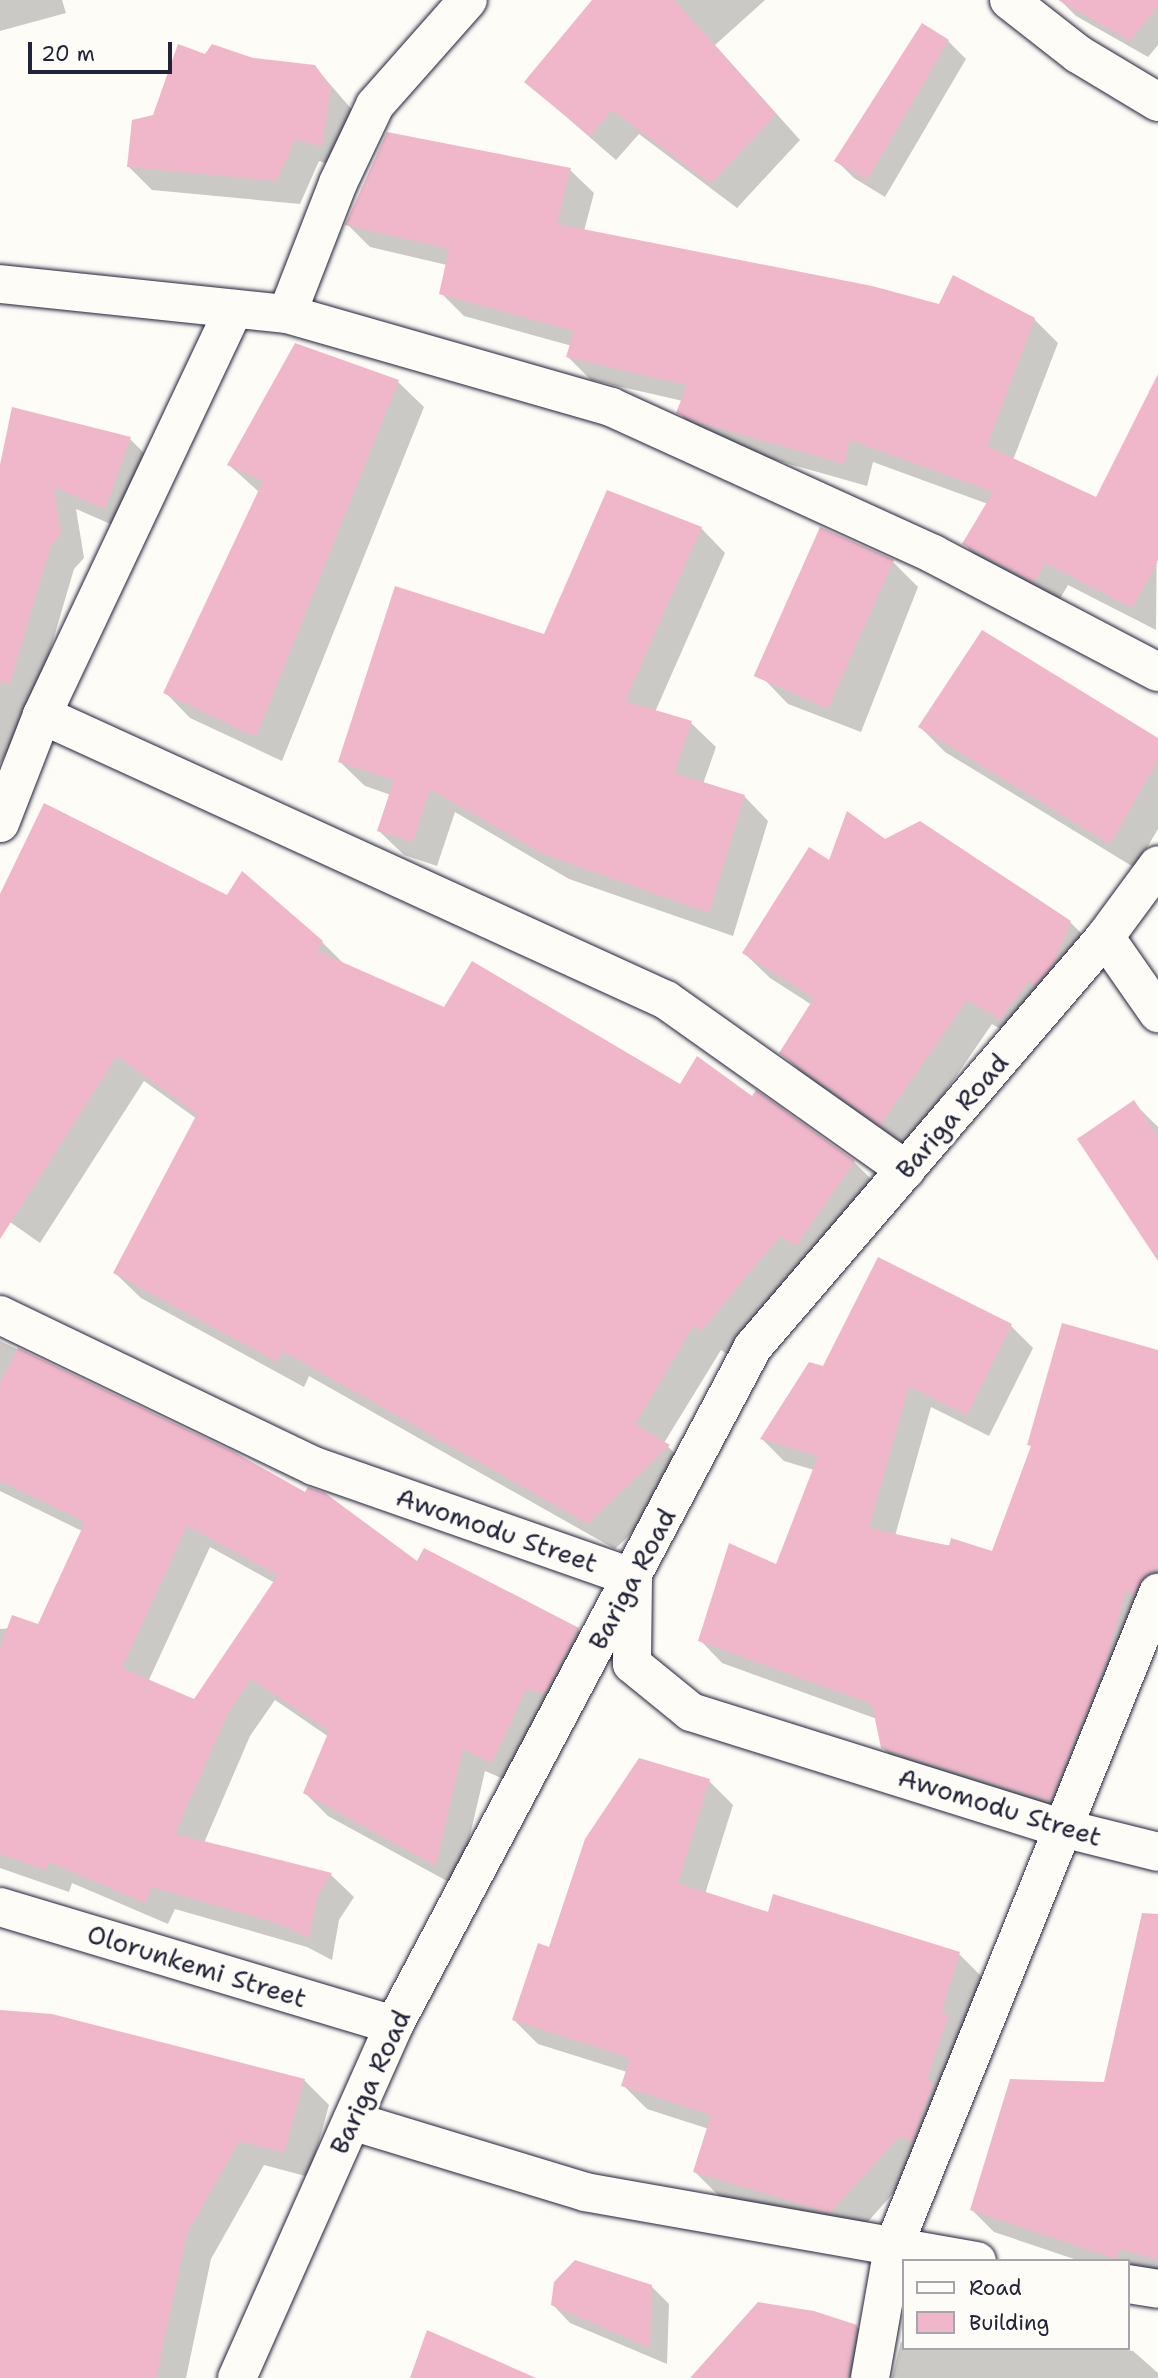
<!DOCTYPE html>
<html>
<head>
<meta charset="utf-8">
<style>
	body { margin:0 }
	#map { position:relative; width:1158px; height:2378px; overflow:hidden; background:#fdfcf7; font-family:"Shantell Sans",sans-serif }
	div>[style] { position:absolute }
	.shadow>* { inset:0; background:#0003 }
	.building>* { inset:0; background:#f0b7cb; transform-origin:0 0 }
	.roads { filter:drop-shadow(0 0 2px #22223b) drop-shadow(0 0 2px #22223b) }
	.minor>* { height:38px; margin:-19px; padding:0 19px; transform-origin:19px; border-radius:19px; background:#fdfcf7 }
	.tertiary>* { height:38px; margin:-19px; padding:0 19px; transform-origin:19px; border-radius:19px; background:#fdfcf7 }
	span { translate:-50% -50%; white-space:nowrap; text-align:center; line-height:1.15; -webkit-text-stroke:6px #fdfcf7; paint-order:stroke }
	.street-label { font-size:26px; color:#22223b }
	.legend { position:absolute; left:902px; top:2259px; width:228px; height:91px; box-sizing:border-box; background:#fdfcf7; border:2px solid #a5a5ac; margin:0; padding:9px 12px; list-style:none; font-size:21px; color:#22223b }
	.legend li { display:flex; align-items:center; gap:14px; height:35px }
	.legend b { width:35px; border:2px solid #a5a5ac }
	.scale { position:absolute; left:28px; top:42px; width:144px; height:32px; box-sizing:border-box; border:4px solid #22223b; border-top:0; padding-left:9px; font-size:21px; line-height:24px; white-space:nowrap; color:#22223b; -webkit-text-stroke:5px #fdfcf7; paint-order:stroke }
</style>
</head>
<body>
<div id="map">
	<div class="shadow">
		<i style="clip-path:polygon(0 0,62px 0,66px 13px,0 31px)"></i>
		<i style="clip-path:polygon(594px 0,765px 0,715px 45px,800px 140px,737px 208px,639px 134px,616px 160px,526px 82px)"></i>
		<i style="clip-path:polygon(1060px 0,1158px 0,1158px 45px,1148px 57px,1076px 16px)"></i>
		<i style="clip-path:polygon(948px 41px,966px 59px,885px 197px,854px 178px,836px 160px)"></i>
		<i style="clip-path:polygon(205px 56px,315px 67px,354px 112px,345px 169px,319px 161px,300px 204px,152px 190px,129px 167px,154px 117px)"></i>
		<i style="clip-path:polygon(570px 170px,594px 193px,584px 231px,940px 306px,1034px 319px,1058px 343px,1013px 460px,1097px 500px,1158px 405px,1156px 630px,1068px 585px,1057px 604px,987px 567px,964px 544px,988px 504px,873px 462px,867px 486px,722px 445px,702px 436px,678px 412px,683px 401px,591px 380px,568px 357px,572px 346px,464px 316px,441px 293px,447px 265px,370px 247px,347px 224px)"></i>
		<i style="clip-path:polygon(296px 345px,398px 382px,424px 407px,282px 761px,190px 718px,165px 692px,259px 492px,229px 465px)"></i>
		<i style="clip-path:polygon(130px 439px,153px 462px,129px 532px,76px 509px,84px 558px,74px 569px,49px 654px,59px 664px,0 764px,0 470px)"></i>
		<i style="clip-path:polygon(701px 528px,725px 553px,655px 712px,691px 723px,716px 747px,703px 784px,744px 796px,768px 821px,733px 936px,569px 879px,455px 812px,437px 866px,404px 855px,379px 831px,391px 795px,365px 786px,340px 762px,545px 637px)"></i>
		<i style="clip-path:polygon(893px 562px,918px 587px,861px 732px,788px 704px,763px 678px)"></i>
		<i style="clip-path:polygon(920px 727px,1158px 739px,1158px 829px,1135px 868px,945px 752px)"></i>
		<i style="clip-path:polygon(885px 841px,1070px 922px,1096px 948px,1026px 1044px,992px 1024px,906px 1149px,807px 1078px,781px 1053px,812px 1005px,770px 978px,744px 953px,830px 863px)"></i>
		<i style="clip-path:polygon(0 898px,322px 942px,345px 965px,445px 1009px,681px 1087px,752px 1098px,854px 1162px,880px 1188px,728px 1355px,721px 1350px,664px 1443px,695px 1472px,615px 1549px,309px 1376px,304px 1387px,141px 1298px,115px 1273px,197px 1119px,144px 1081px,40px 1243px,0 1215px)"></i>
		<i style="clip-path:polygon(1134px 1103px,1158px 1127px,1158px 1258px)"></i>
		<i style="clip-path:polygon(1011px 1326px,1033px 1348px,989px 1436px,931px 1407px,895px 1536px,993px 1553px,1032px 1448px,1029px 1444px,1158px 1352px,1158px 1612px,1072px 1823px,905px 1770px,883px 1748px,877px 1719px,722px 1663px,700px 1640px,777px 1566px,814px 1470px,784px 1461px,762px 1439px,824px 1368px)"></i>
		<i style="clip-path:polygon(evenodd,0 1341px,233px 1453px,418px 1563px,424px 1551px,578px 1630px,601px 1652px,515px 1784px,485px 1771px,458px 1887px,328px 1816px,305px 1793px,329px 1737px,275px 1700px,250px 1736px,204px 1843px,331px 1875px,354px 1897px,339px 1920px,332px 1960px,307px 1947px,175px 1909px,168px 1924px,72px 1883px,69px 1892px,0 1868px,0 1629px,39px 1626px,82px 1531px,0 1491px,0 1341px,210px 1547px,275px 1583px,194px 1701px,148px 1682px,210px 1547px)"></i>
		<i style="clip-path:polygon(709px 1781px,733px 1805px,705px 1894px,769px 1914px,959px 1954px,983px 1978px,923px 2160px,855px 2236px,719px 2196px,695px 2172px,709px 2129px,647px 2109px,623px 2085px,627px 2072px,538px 2044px,514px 2020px,550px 1949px)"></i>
		<i style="clip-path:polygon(1158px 1929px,1158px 2275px,1128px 2277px,1128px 2261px,1080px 2261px,994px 2232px,972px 2210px,1105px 2084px)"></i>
		<i style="clip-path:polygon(0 2012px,304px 2080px,329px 2105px,309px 2177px,264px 2165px,211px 2259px,186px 2378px,0 2378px)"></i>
		<i style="clip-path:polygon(651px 2286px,669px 2304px,667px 2364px,570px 2323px,553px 2305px)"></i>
		<i style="clip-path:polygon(856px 2326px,879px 2349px,875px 2378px,695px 2378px)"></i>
		<i style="clip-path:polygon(901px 2341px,904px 2348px,1116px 2348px,1133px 2351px,1158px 2373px,1158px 2378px,892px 2378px)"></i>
	</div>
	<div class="building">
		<i style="clip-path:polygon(592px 0,674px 0,776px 114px,711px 184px,612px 110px,590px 136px,524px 82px)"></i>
		<i style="clip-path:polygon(1058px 0,1158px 0,1158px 6px,1130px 41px)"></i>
		<i style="clip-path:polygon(922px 23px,949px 40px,867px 180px,834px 161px)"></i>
		<i style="clip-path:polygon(178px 44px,205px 54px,212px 44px,253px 58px,315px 65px,331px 87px,322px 147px,296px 139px,276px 181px,127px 167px,132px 120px,153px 115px)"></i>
		<i style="clip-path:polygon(387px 132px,571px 168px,557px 224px,872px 286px,939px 304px,953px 275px,1035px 318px,987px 446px,1096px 497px,1158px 374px,1158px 560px,1132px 608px,1045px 563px,1034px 582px,962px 544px,993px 492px,850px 440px,844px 464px,697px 422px,676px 413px,687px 385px,566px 357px,574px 331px,439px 294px,449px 249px,345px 225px)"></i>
		<i style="clip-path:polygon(295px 343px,399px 380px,256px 737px,163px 693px,263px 481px,227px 465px)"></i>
		<i style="clip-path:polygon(12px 407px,131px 437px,105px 509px,54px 487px,61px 534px,51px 545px,10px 683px,0 682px,0 465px)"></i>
		<i style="clip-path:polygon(607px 490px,702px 527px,625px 701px,692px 721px,674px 773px,745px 795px,709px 913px,543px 854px,430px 789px,413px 842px,377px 831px,394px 780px,338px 762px,395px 586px,544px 634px)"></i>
		<i style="left:820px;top:527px;width:81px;height:163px;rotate:24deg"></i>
		<i style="clip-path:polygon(982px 630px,1158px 738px,1158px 760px,1110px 844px,918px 727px)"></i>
		<i style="clip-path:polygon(44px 803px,227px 895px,242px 871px,323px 941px,317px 951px,444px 1007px,472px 961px,680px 1084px,697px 1056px,752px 1096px,756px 1090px,855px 1161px,796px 1246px,780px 1236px,701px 1331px,694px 1325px,635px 1424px,670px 1445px,588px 1524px,283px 1351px,277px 1362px,113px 1273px,197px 1114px,117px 1056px,0 1239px,0 894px)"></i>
		<i style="clip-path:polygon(847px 811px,885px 839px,920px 821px,1071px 921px,1054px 963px,1035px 985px,1029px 981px,1000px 1020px,967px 1000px,880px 1125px,779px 1053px,814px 998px,742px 953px,809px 847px,829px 860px)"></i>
		<i style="clip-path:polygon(1134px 1100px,1158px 1137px,1158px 1261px,1077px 1139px)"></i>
		<i style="clip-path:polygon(878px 1257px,1012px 1324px,967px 1415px,909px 1386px,869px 1528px,949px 1546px,951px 1538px,992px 1551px,1031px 1446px,1027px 1445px,1062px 1323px,1158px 1350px,1158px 1568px,1144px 1576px,1134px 1594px,1126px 1591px,1106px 1663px,1050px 1801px,881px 1748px,872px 1704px,698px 1641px,729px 1543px,776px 1564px,818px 1456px,760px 1439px,809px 1362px,823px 1366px)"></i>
		<i style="clip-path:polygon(evenodd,18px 1348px,234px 1452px,305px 1492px,308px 1487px,325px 1493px,417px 1561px,424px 1548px,579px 1628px,545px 1694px,526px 1689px,492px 1763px,463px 1749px,436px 1866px,303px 1793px,329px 1731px,251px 1679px,228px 1713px,175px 1834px,332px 1873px,317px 1897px,309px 1939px,283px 1925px,152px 1887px,145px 1903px,49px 1862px,46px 1870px,0 1854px,0 1648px,12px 1615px,38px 1624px,85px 1522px,0 1481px,0 1384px,18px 1348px,187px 1526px,278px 1575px,194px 1699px,122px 1668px,187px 1526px)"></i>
		<i style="clip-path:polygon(639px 1758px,710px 1779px,678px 1883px,768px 1912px,773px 1894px,960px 1952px,941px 2013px,949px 2015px,927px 2079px,934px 2082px,912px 2141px,899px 2137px,830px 2213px,693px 2172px,711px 2115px,621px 2086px,630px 2058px,512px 2020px,538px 1943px,549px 1947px,585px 1839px)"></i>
		<i style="clip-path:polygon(1142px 1913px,1158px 1914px,1158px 2260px,1119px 2249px,1116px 2259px,970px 2210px,1010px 2079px,1104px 2082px)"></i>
		<i style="clip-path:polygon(0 2010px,52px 2014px,305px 2079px,284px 2153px,239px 2141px,187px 2234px,156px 2378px,0 2378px)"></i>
		<i style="clip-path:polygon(575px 2260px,652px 2285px,650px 2348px,551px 2305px,554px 2282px)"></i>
		<i style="clip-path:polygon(758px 2302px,814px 2311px,857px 2325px,847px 2378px,690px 2378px)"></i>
		<i style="clip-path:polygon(427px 2330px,536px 2378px,410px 2378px)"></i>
	</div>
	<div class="roads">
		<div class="minor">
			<i style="left:0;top:284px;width:289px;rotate:6deg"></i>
			<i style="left:287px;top:314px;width:337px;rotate:16deg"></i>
			<i style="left:611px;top:407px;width:354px;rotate:24.5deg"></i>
			<i style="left:933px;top:554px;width:254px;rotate:27.7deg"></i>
			<i style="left:287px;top:314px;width:141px;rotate:-68.7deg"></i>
			<i style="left:338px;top:183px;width:86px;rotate:-64.6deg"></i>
			<i style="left:375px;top:105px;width:140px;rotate:-48.5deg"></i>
			<i style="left:42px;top:715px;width:686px;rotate:24.55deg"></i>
			<i style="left:666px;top:1000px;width:294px;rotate:35.3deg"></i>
			<i style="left:0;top:823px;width:116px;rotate:-68.7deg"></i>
			<i style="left:42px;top:715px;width:449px;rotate:-64.7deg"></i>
			<i style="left:1105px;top:937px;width:93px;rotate:55.1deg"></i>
			<i style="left:0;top:1315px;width:348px;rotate:25.7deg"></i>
			<i style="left:314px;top:1466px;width:338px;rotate:19.3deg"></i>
			<i style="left:633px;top:1578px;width:86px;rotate:90.7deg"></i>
			<i style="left:632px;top:1664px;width:76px;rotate:39.1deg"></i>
			<i style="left:691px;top:1712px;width:389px;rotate:17.4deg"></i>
			<i style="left:1062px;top:1828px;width:99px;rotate:14deg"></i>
			<i style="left:0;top:1907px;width:411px;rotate:16.7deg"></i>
			<i style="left:352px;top:2121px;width:244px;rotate:16.9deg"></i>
			<i style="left:585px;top:2192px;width:398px;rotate:10deg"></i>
			<i style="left:1128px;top:2284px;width:30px;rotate:9deg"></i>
			<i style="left:870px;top:2378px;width:132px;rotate:-80deg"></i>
			<i style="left:893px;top:2248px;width:707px;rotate:-67.97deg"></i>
		</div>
		<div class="tertiary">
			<i style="left:1009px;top:0;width:88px;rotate:38deg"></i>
			<i style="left:1078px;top:54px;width:93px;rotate:31deg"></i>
			<i style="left:237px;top:2378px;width:386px;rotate:-66deg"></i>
			<i style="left:394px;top:2025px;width:767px;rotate:-62.1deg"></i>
			<i style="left:753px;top:1347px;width:540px;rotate:-49.35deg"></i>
			<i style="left:1105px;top:937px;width:89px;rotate:-53.6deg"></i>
		</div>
	</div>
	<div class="street-label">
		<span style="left:952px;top:1116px;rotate:-49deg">Bariga Road</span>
		<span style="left:497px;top:1530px;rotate:19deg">Awomodu Street</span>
		<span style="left:632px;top:1579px;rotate:-62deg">Bariga Road</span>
		<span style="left:1000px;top:1807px;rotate:17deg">Awomodu Street</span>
		<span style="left:197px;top:1966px;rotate:17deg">Olorunkemi Street</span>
		<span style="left:370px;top:2082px;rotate:-65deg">Bariga Road</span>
	</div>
	<ul class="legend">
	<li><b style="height:9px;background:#fdfcf7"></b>Road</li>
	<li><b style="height:19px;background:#f0b7cb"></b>Building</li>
	</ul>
	<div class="scale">20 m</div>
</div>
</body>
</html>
